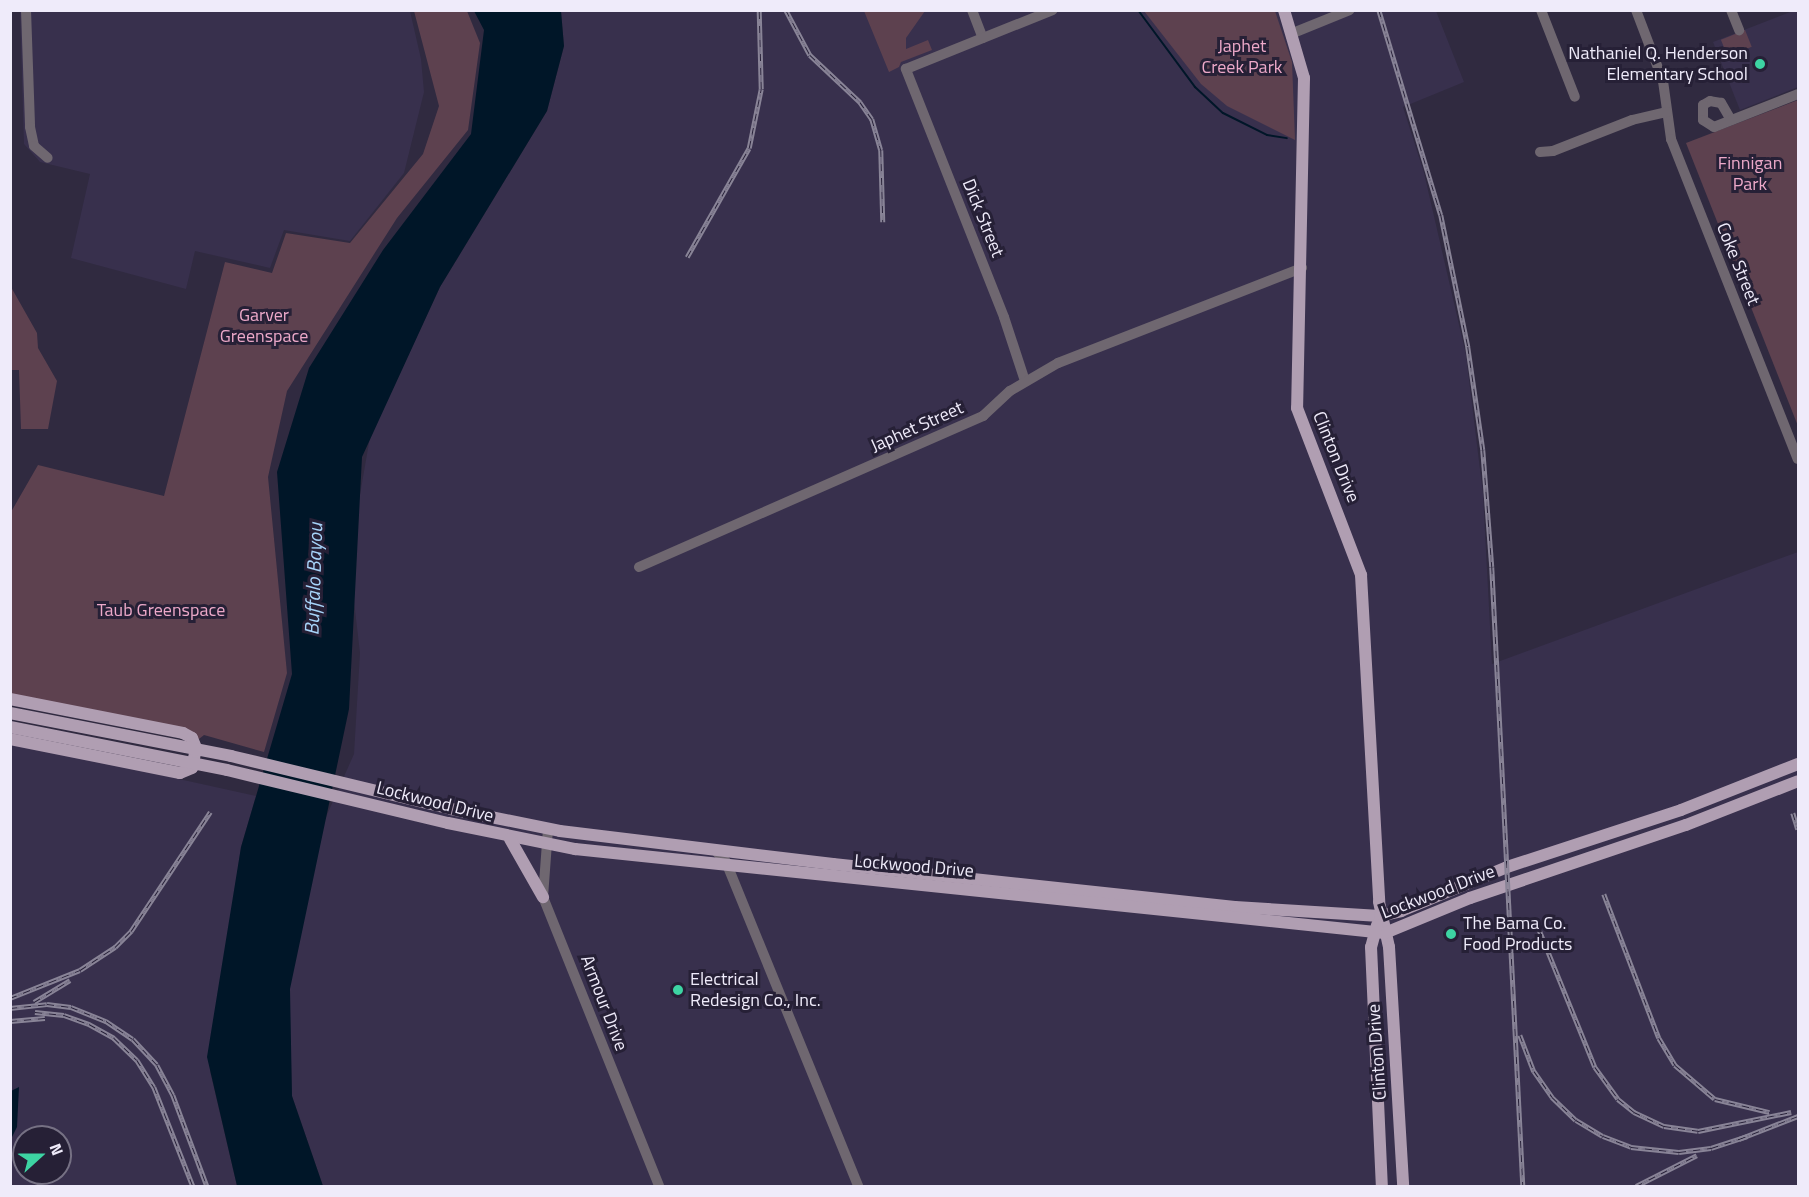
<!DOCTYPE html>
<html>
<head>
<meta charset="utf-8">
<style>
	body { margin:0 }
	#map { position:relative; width:1809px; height:1197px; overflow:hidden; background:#302a40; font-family:"Titillium Web",sans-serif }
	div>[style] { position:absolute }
	.built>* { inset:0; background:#38304d }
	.green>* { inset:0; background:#5d414f; transform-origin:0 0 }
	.water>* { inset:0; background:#001628 }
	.stream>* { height:2px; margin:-1px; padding:0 1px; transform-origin:1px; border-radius:1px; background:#001628 }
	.minor>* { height:10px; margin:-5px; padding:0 5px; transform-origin:5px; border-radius:5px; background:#6f6770 }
	.major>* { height:12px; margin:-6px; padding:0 6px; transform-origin:6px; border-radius:6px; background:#b09eb2 }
	.rail>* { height:4.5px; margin-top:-2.25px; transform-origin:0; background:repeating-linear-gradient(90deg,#262036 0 7px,#898497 0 14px); box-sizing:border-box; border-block:2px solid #898497 }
	.major-bridge>* { height:12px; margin:-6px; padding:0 6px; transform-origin:6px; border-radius:6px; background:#b09eb2 }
	.dots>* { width:16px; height:16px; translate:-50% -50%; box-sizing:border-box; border:3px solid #262036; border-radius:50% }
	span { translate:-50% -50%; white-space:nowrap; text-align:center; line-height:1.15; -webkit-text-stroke:6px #262036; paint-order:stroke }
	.park-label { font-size:18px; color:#eda9c9 }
	.poi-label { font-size:18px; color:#efebfa }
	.right { translate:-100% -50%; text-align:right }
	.left { translate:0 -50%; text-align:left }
	.street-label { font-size:18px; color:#efebfa }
	.water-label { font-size:20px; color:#a7d4fa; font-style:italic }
	.frame { position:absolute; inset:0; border:12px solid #efebfa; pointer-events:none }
	.north { position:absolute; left:12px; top:1125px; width:60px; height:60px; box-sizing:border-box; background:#262036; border:2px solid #767184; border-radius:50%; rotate:69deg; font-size:16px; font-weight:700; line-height:24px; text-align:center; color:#efebfa }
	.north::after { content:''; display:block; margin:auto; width:21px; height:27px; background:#3dd4a3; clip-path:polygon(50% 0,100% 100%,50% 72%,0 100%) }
</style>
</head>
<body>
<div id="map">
	<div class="built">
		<i style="clip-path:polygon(20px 11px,410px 11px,421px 59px,424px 92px,404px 173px,350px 241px,284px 230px,270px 268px,195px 251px,186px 289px,71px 258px,90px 174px,40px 162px,24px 144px)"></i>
		<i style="clip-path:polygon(561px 11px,1436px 11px,1464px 82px,1403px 107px,1424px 173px,1466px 355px,1483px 494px,1492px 664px,1798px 552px,1798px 1186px,323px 1186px,292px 1096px,288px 958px,322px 826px,354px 754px,360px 653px,349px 558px,370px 437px,440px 287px,547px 111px,564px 46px)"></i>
		<i style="clip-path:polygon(1793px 11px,1798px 11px,1798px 87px,1740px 110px,1713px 42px)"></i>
		<i style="clip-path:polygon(evenodd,11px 742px,256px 796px,241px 847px,210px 1071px,237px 1186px,11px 1186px,11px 742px,24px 1137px,60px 1137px,60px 1173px,24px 1173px,24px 1137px)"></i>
	</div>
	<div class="green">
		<i style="clip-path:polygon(414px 11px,467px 11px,480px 43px,468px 130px,397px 218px,287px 391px,268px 477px,287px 673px,264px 752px,204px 735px,199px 739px,188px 731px,11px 694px,11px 512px,38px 465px,164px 496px,225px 262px,272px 273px,286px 233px,350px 243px,423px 154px,439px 106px)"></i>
		<i style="clip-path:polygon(864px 11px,925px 11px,906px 38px,906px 49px,928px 40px,932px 50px,901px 62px,899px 67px,889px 72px)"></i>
		<i style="clip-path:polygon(1144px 11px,1275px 11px,1292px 62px,1295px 140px,1227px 106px,1201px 84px)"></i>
		<i style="left:1745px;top:30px;width:18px;height:26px;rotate:68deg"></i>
		<i style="clip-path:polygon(1798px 100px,1798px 426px,1686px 143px)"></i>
		<i style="clip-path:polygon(11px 287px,37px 333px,38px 348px,57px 381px,48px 429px,21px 429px,19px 370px,11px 370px)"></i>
	</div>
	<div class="water">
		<i style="clip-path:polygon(474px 11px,561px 11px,564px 46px,547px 111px,440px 287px,362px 457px,349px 709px,290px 989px,292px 1096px,323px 1186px,237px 1186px,207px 1057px,241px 847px,292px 674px,277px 472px,309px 368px,383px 250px,471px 134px,484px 30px)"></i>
		<i style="clip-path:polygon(19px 1087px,17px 1127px,11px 1139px,11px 1091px)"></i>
	</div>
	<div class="stream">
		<i style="left:1138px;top:10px;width:96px;rotate:53.5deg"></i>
		<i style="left:1195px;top:87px;width:38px;rotate:43deg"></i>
		<i style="left:1223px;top:113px;width:49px;rotate:26.6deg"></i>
		<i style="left:1267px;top:135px;width:20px;rotate:9deg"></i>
	</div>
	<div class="minor">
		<i style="left:26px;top:10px;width:117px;rotate:88deg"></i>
		<i style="left:30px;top:127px;width:19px;rotate:78deg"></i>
		<i style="left:34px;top:146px;width:18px;rotate:41deg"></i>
		<i style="left:972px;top:10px;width:30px;rotate:69deg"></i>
		<i style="left:1541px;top:10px;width:93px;rotate:68.7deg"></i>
		<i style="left:1636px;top:10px;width:76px;rotate:69.2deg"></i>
		<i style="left:1663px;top:81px;width:59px;rotate:82.1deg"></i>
		<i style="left:1671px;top:139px;width:344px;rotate:68.4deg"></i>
		<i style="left:1731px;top:10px;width:22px;rotate:68deg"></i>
		<i style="left:1293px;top:33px;width:61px;rotate:-22deg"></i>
		<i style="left:1731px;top:120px;width:20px;rotate:-120deg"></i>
		<i style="left:1721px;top:103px;width:11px;rotate:-170deg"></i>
		<i style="left:1710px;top:101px;width:8px;rotate:150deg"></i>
		<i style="left:1703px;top:105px;width:15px;rotate:90deg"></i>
		<i style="left:1703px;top:120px;width:13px;rotate:32deg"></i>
		<i style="left:1714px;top:127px;width:90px;rotate:-21.4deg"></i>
		<i style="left:1540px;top:152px;width:13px;rotate:-4deg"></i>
		<i style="left:1553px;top:151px;width:85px;rotate:-21.4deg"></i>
		<i style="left:1632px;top:120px;width:36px;rotate:-13deg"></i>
		<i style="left:1025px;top:381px;width:67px;rotate:-108.2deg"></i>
		<i style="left:1004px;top:317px;width:267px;rotate:-111.6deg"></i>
		<i style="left:906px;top:69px;width:158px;rotate:-21.9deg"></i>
		<i style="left:639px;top:567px;width:376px;rotate:-23.7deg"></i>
		<i style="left:983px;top:416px;width:37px;rotate:-43deg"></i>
		<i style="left:1010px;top:391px;width:56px;rotate:-30.3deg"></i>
		<i style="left:1058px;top:363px;width:262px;rotate:-21.3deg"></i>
		<i style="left:548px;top:829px;width:68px;rotate:94.2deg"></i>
		<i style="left:543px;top:897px;width:311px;rotate:68.1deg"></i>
		<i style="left:714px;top:849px;width:18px;rotate:47deg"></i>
		<i style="left:726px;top:862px;width:350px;rotate:67.8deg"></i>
	</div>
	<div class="major">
		<i style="left:1284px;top:10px;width:71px;rotate:73.6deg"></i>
		<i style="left:1304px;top:78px;width:330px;rotate:91.2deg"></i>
		<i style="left:1297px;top:408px;width:179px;rotate:69deg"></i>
		<i style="left:1361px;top:575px;width:327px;rotate:86.8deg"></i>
		<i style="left:1379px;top:902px;width:46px;rotate:77.5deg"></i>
		<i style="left:1389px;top:947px;width:239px;rotate:86.6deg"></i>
		<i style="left:10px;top:699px;width:176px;rotate:11.1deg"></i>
		<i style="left:183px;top:733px;width:10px;rotate:29deg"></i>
		<i style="left:192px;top:738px;width:11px;rotate:68deg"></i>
		<i style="left:196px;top:748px;width:20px;rotate:101deg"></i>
		<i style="left:192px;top:768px;width:13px;rotate:157deg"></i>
		<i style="left:180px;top:773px;width:173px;rotate:-168.7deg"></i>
		<i style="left:451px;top:809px;width:111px;rotate:11.4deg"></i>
		<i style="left:560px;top:831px;width:275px;rotate:6.9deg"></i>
		<i style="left:833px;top:864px;width:404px;rotate:6.1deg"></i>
		<i style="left:1235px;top:907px;width:145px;rotate:3.6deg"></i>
		<i style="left:1380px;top:916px;width:22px;rotate:-13deg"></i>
		<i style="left:1401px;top:911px;width:115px;rotate:-22.5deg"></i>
		<i style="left:1507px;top:867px;width:183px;rotate:-18.1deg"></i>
		<i style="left:1681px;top:810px;width:126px;rotate:-21.5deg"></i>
		<i style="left:448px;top:823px;width:130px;rotate:11.6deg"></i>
		<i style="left:575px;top:849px;width:814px;rotate:5.92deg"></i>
		<i style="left:1385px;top:933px;width:92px;rotate:-22.4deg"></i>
		<i style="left:1470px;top:898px;width:228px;rotate:-18.7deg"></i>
		<i style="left:1686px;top:825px;width:120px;rotate:-21.4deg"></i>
		<i style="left:510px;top:839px;width:67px;rotate:60.4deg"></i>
		<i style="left:1377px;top:925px;width:23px;rotate:105deg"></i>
		<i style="left:1371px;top:947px;width:239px;rotate:87.4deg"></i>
	</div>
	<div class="rail">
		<i style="left:786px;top:10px;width:51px;rotate:61.9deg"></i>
		<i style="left:810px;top:55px;width:69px;rotate:43.2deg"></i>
		<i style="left:860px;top:102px;width:21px;rotate:55deg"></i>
		<i style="left:872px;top:119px;width:32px;rotate:74deg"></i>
		<i style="left:881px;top:150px;width:72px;rotate:88.4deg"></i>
		<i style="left:1379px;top:10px;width:214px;rotate:73.2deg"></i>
		<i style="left:1441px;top:215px;width:135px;rotate:78.4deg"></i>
		<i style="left:1468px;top:347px;width:104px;rotate:81.7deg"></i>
		<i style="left:1483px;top:450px;width:117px;rotate:85.6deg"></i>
		<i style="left:1492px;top:567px;width:620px;rotate:87.13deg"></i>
		<i style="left:687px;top:257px;width:125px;rotate:-60.4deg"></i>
		<i style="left:749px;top:148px;width:60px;rotate:-78.5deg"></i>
		<i style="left:761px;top:89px;width:79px;rotate:-91.5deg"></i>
		<i style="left:1793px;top:813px;width:17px;rotate:73deg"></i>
		<i style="left:1604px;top:894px;width:154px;rotate:69.1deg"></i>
		<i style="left:1659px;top:1038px;width:31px;rotate:59deg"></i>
		<i style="left:1675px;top:1065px;width:52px;rotate:40.4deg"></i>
		<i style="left:1715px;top:1099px;width:56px;rotate:13.5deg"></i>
		<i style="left:1539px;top:929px;width:149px;rotate:67.9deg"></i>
		<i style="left:1595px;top:1067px;width:39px;rotate:54deg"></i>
		<i style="left:1618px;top:1099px;width:21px;rotate:39deg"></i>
		<i style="left:1634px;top:1112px;width:33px;rotate:25deg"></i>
		<i style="left:1664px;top:1126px;width:34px;rotate:8deg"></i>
		<i style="left:1698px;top:1131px;width:95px;rotate:-11.5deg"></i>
		<i style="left:10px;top:998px;width:75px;rotate:-21.8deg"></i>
		<i style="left:80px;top:970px;width:42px;rotate:-33.3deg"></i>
		<i style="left:115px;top:947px;width:23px;rotate:-45deg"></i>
		<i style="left:131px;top:931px;width:143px;rotate:-56.4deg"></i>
		<i style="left:34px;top:1002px;width:42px;rotate:-31.4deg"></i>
		<i style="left:10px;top:1008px;width:37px;rotate:-6deg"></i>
		<i style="left:47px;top:1004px;width:24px;rotate:7deg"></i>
		<i style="left:71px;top:1007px;width:38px;rotate:22deg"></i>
		<i style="left:106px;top:1021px;width:32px;rotate:34deg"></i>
		<i style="left:133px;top:1039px;width:35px;rotate:47deg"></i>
		<i style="left:157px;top:1065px;width:34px;rotate:62deg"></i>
		<i style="left:173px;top:1095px;width:97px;rotate:69.5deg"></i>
		<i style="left:35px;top:1012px;width:29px;rotate:6deg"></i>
		<i style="left:64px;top:1015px;width:27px;rotate:20deg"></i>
		<i style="left:89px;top:1024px;width:29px;rotate:29deg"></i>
		<i style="left:114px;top:1038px;width:32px;rotate:44deg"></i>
		<i style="left:137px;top:1060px;width:32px;rotate:58deg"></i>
		<i style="left:154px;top:1087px;width:106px;rotate:68.5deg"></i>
		<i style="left:10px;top:1021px;width:35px;rotate:-5deg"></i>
		<i style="left:1520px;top:1035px;width:39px;rotate:69deg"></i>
		<i style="left:1534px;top:1071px;width:32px;rotate:55deg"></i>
		<i style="left:1552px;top:1097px;width:33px;rotate:44deg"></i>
		<i style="left:1576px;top:1120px;width:31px;rotate:31deg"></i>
		<i style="left:1603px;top:1136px;width:30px;rotate:21deg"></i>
		<i style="left:1631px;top:1147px;width:48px;rotate:5.9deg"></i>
		<i style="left:1679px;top:1152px;width:32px;rotate:-7deg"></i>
		<i style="left:1711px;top:1148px;width:38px;rotate:-18deg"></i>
		<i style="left:1739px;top:1139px;width:63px;rotate:-21.3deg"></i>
		<i style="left:1636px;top:1186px;width:68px;rotate:-26.9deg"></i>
	</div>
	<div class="major-bridge">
		<i style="left:10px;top:713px;width:225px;rotate:11deg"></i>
		<i style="left:231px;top:756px;width:226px;rotate:13.5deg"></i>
		<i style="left:10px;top:727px;width:221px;rotate:11.2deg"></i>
		<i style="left:227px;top:770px;width:227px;rotate:13.5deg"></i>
	</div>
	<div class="dots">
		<i style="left:1760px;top:64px;background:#3dd4a3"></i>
		<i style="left:1451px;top:934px;background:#3dd4a3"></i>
		<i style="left:678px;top:990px;background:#3dd4a3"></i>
	</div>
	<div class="park-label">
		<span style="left:1242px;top:57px">Japhet<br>Creek Park</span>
		<span style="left:1750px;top:174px">Finnigan<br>Park</span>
		<span style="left:264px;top:326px">Garver<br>Greenspace</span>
		<span style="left:161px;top:610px">Taub Greenspace</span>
	</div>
	<div class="poi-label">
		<span class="right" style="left:1748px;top:64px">Nathaniel Q. Henderson<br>Elementary School</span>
		<span class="left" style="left:1463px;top:934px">The Bama Co.<br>Food Products</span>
		<span class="left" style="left:690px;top:990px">Electrical<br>Redesign Co., Inc.</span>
	</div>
	<div class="street-label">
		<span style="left:983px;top:218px;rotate:68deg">Dick Street</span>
		<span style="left:1738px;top:264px;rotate:68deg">Coke Street</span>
		<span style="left:917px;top:427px;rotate:-24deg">Japhet Street</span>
		<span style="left:1336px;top:457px;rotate:68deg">Clinton Drive</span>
		<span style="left:435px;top:802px;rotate:14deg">Lockwood Drive</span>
		<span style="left:914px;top:866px;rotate:5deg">Lockwood Drive</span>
		<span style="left:1438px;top:892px;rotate:-21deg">Lockwood Drive</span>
		<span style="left:604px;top:1003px;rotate:69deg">Armour Drive</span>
		<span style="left:1377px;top:1052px;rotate:-94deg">Clinton Drive</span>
	</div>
	<div class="water-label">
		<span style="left:313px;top:579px;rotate:-88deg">Buffalo Bayou</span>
	</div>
	<div class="frame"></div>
	<div class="north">N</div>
</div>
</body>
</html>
